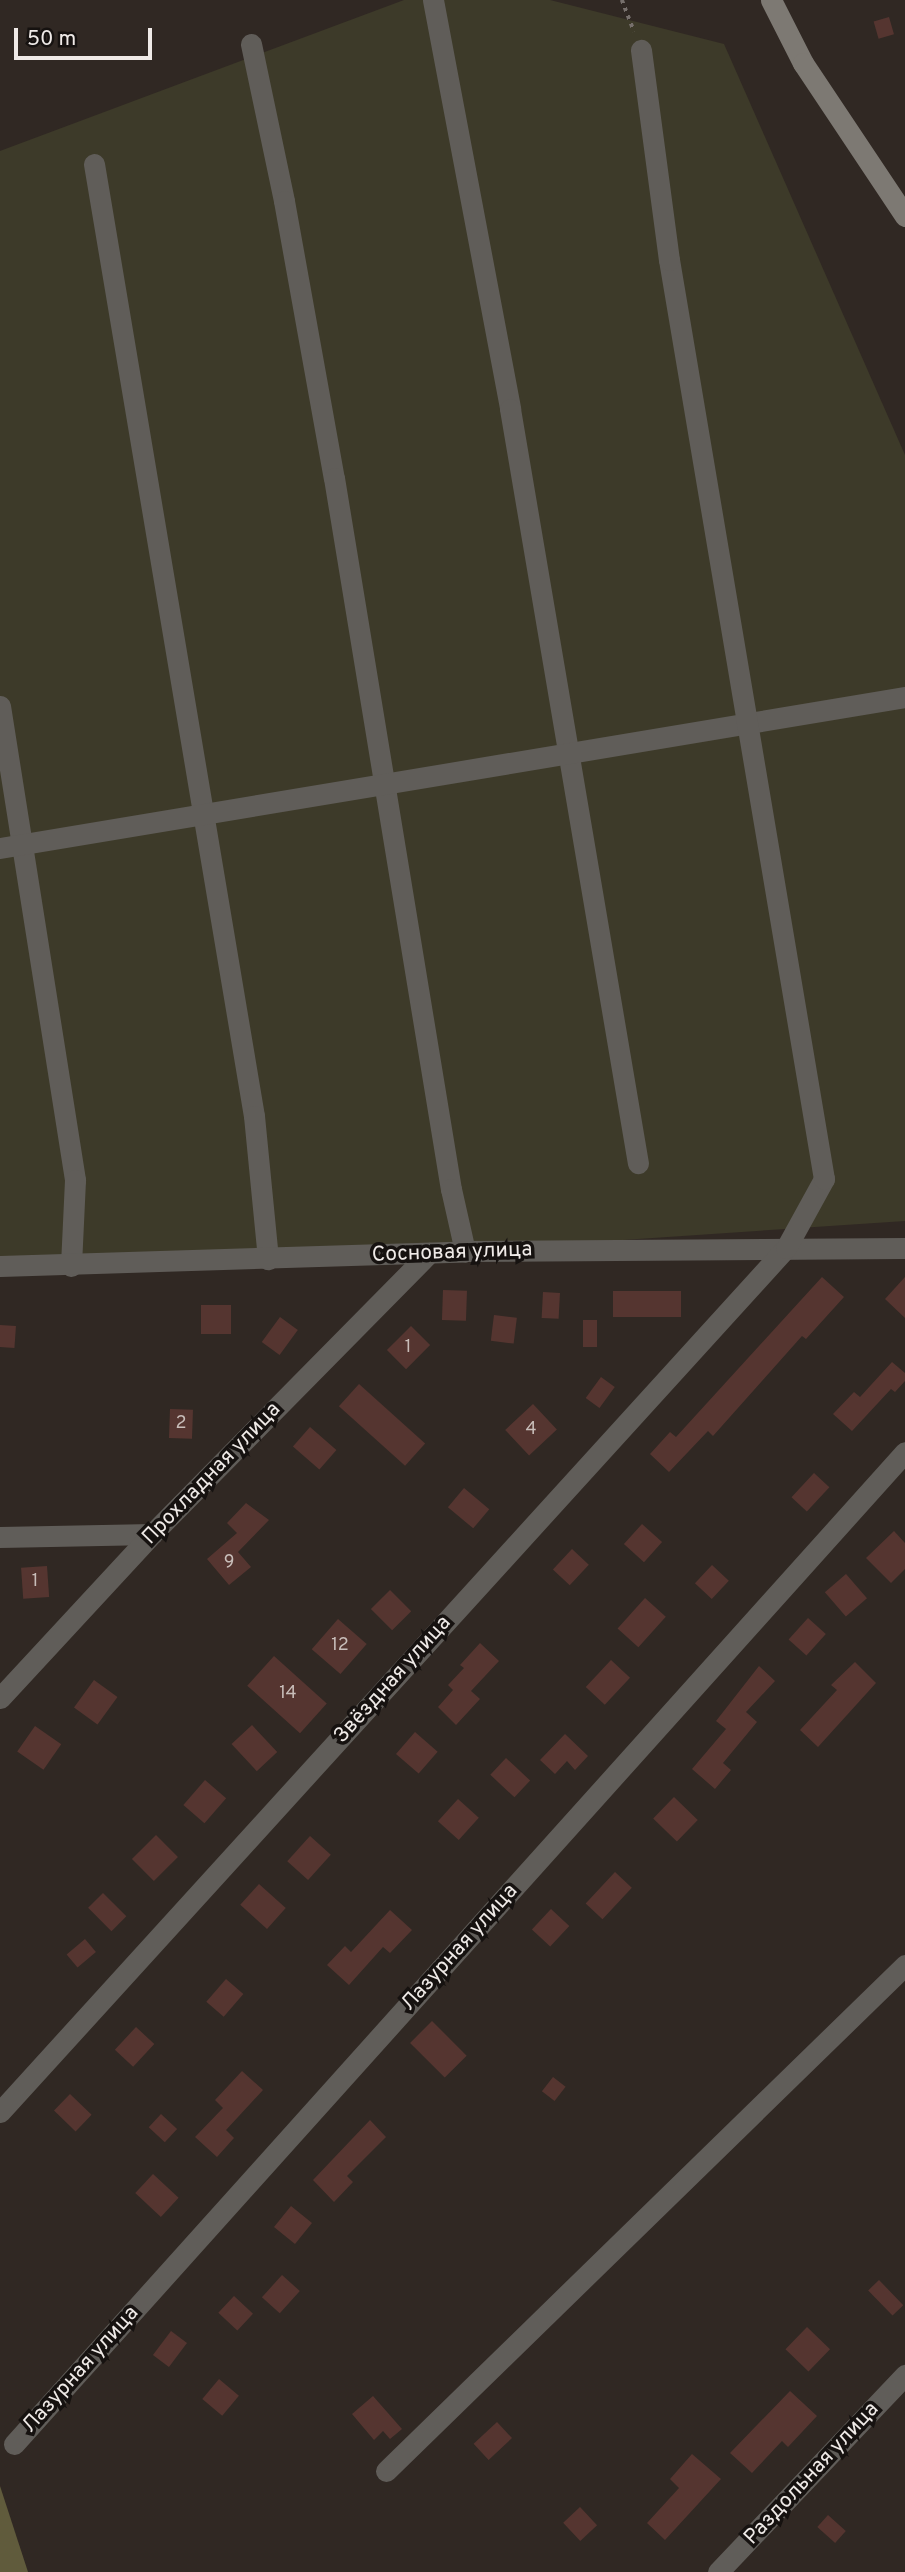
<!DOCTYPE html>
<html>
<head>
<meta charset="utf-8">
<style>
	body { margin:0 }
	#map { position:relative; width:905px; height:2572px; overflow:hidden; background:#302823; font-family:Overpass,sans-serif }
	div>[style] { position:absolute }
	.green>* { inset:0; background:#3d3a29 }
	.forest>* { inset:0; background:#605b3c }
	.building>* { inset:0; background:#553530; transform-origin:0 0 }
	.path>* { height:3.5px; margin-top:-1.75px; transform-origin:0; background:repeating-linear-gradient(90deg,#77706c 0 3.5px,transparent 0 8.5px) }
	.street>* { height:21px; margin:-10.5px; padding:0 10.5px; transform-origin:10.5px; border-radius:10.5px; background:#605d59 }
	.secondary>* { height:21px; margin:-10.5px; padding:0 10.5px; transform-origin:10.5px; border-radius:10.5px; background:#7d7973 }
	span { translate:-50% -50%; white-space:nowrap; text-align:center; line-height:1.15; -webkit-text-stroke:7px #161210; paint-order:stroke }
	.number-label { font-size:18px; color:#c8bdb9 }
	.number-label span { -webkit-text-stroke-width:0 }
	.street-label { font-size:21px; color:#efeae7 }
	.scale { position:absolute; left:14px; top:28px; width:138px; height:32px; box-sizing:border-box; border:4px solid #efeae7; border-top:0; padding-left:9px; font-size:21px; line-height:24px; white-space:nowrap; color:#efeae7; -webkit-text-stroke:5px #161210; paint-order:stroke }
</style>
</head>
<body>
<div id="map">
	<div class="green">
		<i style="clip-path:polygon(404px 0,550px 0,724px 44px,905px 455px,905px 1221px,429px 1253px,0 1259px,0 151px)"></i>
	</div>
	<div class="forest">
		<i style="clip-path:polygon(0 2486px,28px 2572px,0 2572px)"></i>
	</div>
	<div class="building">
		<i style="left:889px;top:17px;width:18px;height:16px;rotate:74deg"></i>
		<i style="clip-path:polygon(822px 1277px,844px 1297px,806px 1339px,802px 1336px,713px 1436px,708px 1431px,669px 1472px,650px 1454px,670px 1432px,676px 1437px)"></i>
		<i style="clip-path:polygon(905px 1277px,905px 1318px,885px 1299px)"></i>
		<i style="left:443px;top:1290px;width:24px;height:30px;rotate:2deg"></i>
		<i style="left:613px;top:1291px;width:68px;height:26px"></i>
		<i style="left:543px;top:1292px;width:17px;height:26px;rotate:3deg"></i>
		<i style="left:201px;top:1305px;width:30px;height:29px"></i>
		<i style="left:494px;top:1315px;width:23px;height:26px;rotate:7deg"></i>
		<i style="left:280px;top:1317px;width:22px;height:31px;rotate:36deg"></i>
		<i style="left:583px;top:1320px;width:14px;height:27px"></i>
		<i style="left:0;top:1325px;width:16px;height:22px;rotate:4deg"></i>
		<i style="left:411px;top:1326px;width:27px;height:34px;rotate:45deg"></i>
		<i style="clip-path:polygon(892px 1362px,905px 1373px,905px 1381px,895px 1392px,891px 1389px,852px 1431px,833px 1414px,854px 1392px,860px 1397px)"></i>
		<i style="left:601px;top:1377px;width:17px;height:26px;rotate:36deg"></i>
		<i style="left:359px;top:1384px;width:89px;height:30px;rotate:42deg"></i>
		<i style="left:533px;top:1404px;width:35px;height:38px;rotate:47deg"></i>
		<i style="left:170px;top:1409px;width:23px;height:29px;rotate:2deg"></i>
		<i style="left:310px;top:1427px;width:35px;height:26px;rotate:41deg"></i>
		<i style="left:814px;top:1473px;width:21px;height:33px;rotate:43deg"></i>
		<i style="left:464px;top:1488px;width:33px;height:25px;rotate:40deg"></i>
		<i style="clip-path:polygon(246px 1503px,269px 1520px,238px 1552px,251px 1567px,229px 1585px,207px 1559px,237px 1533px,227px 1523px)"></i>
		<i style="left:642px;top:1524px;width:27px;height:27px;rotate:42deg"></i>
		<i style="clip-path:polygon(894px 1531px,905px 1543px,905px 1569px,891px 1583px,866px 1558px)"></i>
		<i style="left:572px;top:1549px;width:23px;height:28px;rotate:43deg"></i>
		<i style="left:712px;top:1565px;width:23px;height:25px;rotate:43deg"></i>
		<i style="left:47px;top:1566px;width:31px;height:26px;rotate:86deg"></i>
		<i style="left:846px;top:1574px;width:32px;height:28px;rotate:49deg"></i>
		<i style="left:390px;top:1590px;width:30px;height:27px;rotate:45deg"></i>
		<i style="left:645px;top:1598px;width:28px;height:41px;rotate:42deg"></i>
		<i style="left:808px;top:1618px;width:24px;height:29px;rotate:42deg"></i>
		<i style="left:338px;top:1619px;width:38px;height:40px;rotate:41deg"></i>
		<i style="clip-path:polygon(480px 1643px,499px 1661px,471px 1691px,480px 1699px,456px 1725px,438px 1707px,453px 1690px,448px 1685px,464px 1668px,460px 1665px)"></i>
		<i style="left:274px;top:1656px;width:71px;height:40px;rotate:42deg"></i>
		<i style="left:611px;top:1660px;width:26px;height:37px;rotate:43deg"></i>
		<i style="clip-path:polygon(855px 1662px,876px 1683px,818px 1747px,800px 1730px,837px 1690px,831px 1685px)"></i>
		<i style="clip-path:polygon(759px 1666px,775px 1681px,746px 1712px,757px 1722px,723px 1763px,731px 1770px,715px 1789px,692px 1769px,726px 1729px,716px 1721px)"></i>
		<i style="left:94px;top:1680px;width:29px;height:34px;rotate:36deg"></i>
		<i style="left:252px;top:1725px;width:37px;height:28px;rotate:47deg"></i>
		<i style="left:35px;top:1726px;width:32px;height:31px;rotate:35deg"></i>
		<i style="left:415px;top:1732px;width:30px;height:29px;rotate:41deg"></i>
		<i style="clip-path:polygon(565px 1734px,588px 1756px,575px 1770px,567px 1761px,555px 1774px,540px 1760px)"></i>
		<i style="left:506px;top:1758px;width:33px;height:23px;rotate:43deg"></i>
		<i style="left:205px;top:1780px;width:28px;height:33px;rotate:41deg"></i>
		<i style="left:674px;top:1797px;width:33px;height:30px;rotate:44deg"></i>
		<i style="left:458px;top:1799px;width:28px;height:30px;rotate:42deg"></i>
		<i style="left:156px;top:1835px;width:31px;height:34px;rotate:45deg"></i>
		<i style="left:310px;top:1836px;width:28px;height:34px;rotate:42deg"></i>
		<i style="left:615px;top:1872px;width:23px;height:43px;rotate:43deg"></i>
		<i style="left:259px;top:1884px;width:36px;height:28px;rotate:42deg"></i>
		<i style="left:103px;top:1893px;width:33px;height:21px;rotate:45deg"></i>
		<i style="left:551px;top:1909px;width:25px;height:28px;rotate:43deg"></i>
		<i style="clip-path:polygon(390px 1910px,412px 1930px,390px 1953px,383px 1947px,349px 1985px,327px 1965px,345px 1946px,351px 1952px)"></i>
		<i style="left:85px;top:1939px;width:17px;height:24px;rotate:50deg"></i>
		<i style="left:226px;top:1979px;width:23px;height:30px;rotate:41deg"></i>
		<i style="left:432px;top:2021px;width:49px;height:31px;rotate:45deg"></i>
		<i style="left:136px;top:2027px;width:25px;height:31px;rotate:43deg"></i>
		<i style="clip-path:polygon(242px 2071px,263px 2090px,226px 2130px,234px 2138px,217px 2157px,195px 2137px,223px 2108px,215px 2100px)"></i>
		<i style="left:553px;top:2077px;width:16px;height:18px;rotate:38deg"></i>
		<i style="left:70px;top:2094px;width:30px;height:23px;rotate:44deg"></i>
		<i style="left:161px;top:2114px;width:22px;height:18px;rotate:43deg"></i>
		<i style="clip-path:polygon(370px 2120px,386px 2137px,347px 2176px,353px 2182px,334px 2202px,313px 2180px)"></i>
		<i style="left:153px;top:2174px;width:35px;height:26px;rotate:43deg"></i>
		<i style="left:291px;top:2206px;width:27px;height:27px;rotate:39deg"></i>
		<i style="left:282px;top:2275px;width:24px;height:30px;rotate:42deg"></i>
		<i style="left:879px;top:2280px;width:35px;height:15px;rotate:46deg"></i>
		<i style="left:234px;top:2296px;width:26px;height:23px;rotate:43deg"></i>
		<i style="left:807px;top:2327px;width:32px;height:31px;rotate:44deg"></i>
		<i style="left:171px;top:2331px;width:20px;height:30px;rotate:37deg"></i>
		<i style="left:219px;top:2379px;width:26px;height:26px;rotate:40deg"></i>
		<i style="clip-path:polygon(790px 2391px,817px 2416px,788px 2447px,782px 2441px,752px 2473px,730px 2453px)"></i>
		<i style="clip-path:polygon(373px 2396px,402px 2429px,390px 2439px,383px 2431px,374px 2440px,352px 2414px)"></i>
		<i style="left:497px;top:2422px;width:22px;height:32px;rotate:47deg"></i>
		<i style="clip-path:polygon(692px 2454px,721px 2479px,665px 2540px,647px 2523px,679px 2488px,670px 2479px)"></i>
		<i style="left:580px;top:2507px;width:25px;height:23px;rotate:47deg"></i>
		<i style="left:828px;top:2515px;width:24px;height:16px;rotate:42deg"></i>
	</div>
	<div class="path">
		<i style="left:622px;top:0;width:34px;rotate:69deg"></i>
	</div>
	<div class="street">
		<i style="left:433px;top:0;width:416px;rotate:79.3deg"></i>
		<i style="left:510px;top:409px;width:765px;rotate:80.37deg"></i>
		<i style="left:251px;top:44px;width:160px;rotate:78.1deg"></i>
		<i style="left:284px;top:201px;width:281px;rotate:79.8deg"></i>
		<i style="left:334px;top:478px;width:721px;rotate:80.66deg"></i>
		<i style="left:451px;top:1189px;width:64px;rotate:77.3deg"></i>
		<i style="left:94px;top:164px;width:965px;rotate:80.46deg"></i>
		<i style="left:254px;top:1116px;width:144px;rotate:84.4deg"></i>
		<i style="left:0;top:706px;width:480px;rotate:81deg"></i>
		<i style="left:75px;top:1180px;width:86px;rotate:92.7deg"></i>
		<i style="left:0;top:848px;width:918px;rotate:-9.47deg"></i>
		<i style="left:0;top:1266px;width:465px;rotate:-1.8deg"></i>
		<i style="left:465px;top:1251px;width:440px;rotate:-0.4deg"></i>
		<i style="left:0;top:1537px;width:152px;rotate:-1.1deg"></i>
		<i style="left:0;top:1698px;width:224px;rotate:-47.2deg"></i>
		<i style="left:152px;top:1534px;width:395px;rotate:-45.4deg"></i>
		<i style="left:0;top:2112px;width:1168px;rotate:-47.71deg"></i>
		<i style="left:786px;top:1248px;width:79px;rotate:-61.2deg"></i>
		<i style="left:824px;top:1179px;width:932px;rotate:-99.57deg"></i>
		<i style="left:669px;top:260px;width:212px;rotate:-97.6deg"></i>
		<i style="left:14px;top:2444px;width:1333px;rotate:-48.07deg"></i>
		<i style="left:386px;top:2471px;width:725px;rotate:-44.27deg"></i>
		<i style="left:718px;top:2572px;width:272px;rotate:-46.5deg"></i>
	</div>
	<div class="secondary">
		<i style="left:771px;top:0;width:71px;rotate:63.1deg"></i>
		<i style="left:803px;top:63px;width:184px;rotate:56.3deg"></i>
	</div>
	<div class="number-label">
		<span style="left:408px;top:1348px">1</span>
		<span style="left:181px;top:1424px">2</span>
		<span style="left:531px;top:1430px">4</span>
		<span style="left:229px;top:1563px">9</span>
		<span style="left:35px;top:1582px">1</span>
		<span style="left:340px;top:1646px">12</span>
		<span style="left:288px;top:1694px">14</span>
	</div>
	<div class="street-label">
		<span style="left:452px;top:1253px;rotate:-2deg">Сосновая улица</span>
		<span style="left:212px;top:1474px;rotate:-46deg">Прохладная улица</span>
		<span style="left:393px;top:1680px;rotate:-48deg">Звёздная улица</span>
		<span style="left:460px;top:1948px;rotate:-48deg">Лазурная улица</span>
		<span style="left:81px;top:2370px;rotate:-48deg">Лазурная улица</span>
		<span style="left:812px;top:2474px;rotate:-47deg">Раздольная улица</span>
	</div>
	<div class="scale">50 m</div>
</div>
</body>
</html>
